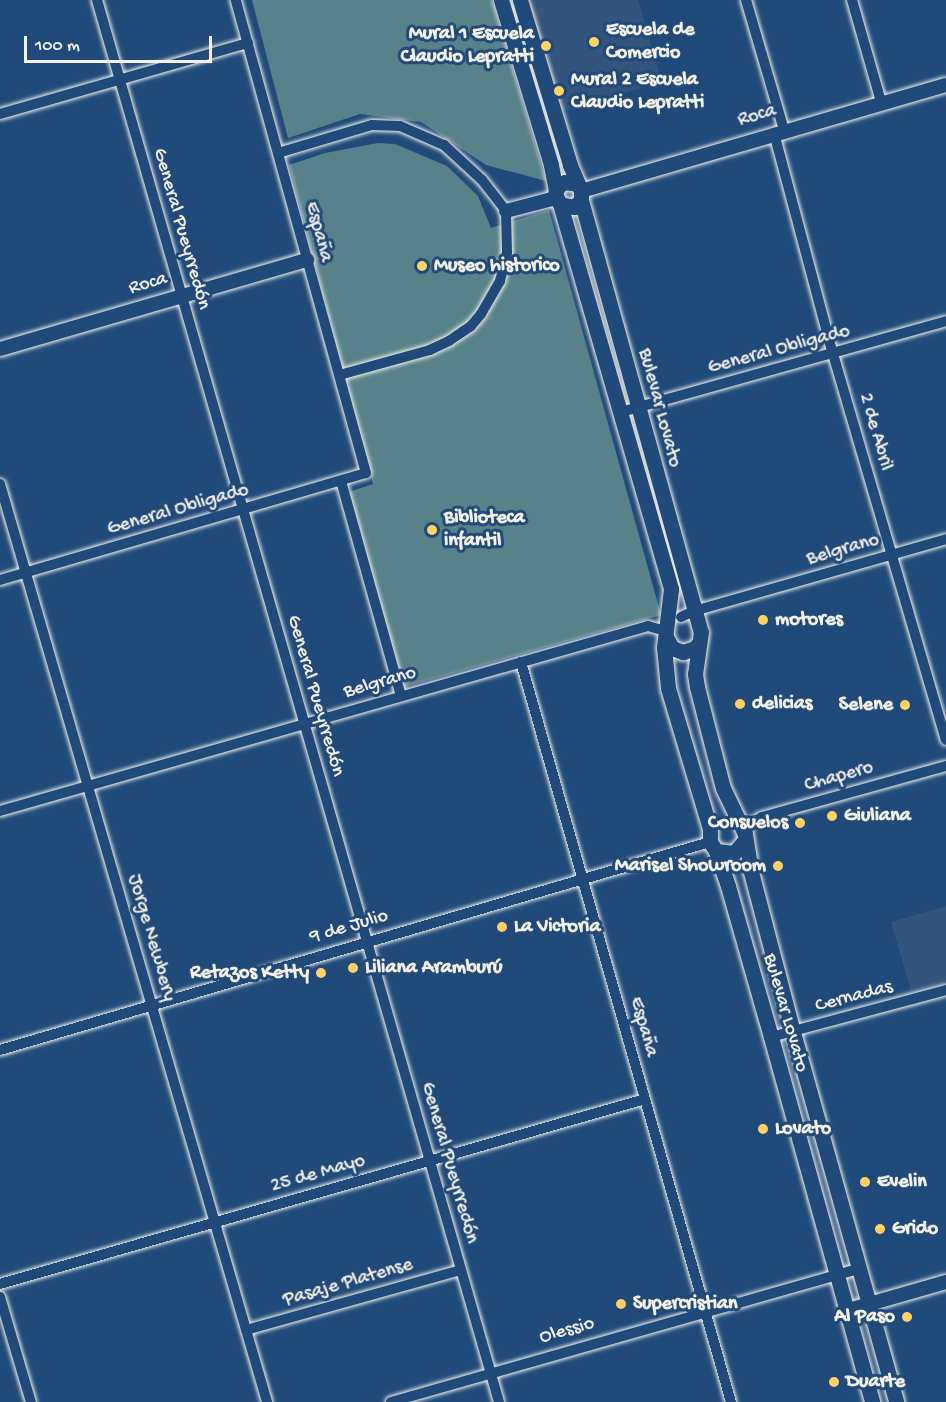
<!DOCTYPE html>
<html>
<head>
<meta charset="utf-8">
<style>
	body { margin:0 }
	#map { position:relative; width:946px; height:1402px; overflow:hidden; background:#1f4a7a; font-family:"Gochi Hand",sans-serif }
	div>[style] { position:absolute }
	.built>* { inset:0; background:#33547c }
	.green>* { inset:0; background:#578289 }
	.roads { filter:drop-shadow(0 0 2px #f4f1e8) drop-shadow(0 0 2px #f4f1e8) }
	.minor>* { height:10px; margin:-5px; padding:0 5px; transform-origin:5px; border-radius:5px; background:#1f4a7a }
	.tertiary>* { height:14px; margin:-7px; padding:0 7px; transform-origin:7px; border-radius:7px; background:#1f4a7a }
	.secondary>* { height:15px; margin:-7.5px; padding:0 7.5px; transform-origin:7.5px; border-radius:7.5px; background:#1f4a7a }
	.dots>* { width:16px; height:16px; translate:-50% -50%; box-sizing:border-box; border:3px solid #1f4a7a; border-radius:50% }
	span { translate:-50% -50%; white-space:nowrap; text-align:center; line-height:1.15; -webkit-text-stroke:6px #1f4a7a; paint-order:stroke }
	.poi-label { font-size:20px; color:#f4f1e8; font-weight:700 }
	.left { translate:0 -50%; text-align:left }
	.right { translate:-100% -50%; text-align:right }
	.street-label { font-size:20px; color:#f4f1e8 }
	.scale { position:absolute; left:24px; top:36px; width:188px; height:27px; box-sizing:border-box; border:3px solid #f4f1e8; border-top:0; padding-left:8px; font-size:18px; line-height:21px; white-space:nowrap; color:#f4f1e8; -webkit-text-stroke:4px #1f4a7a; paint-order:stroke }
</style>
</head>
<body>
<div id="map">
	<div class="built">
		<i style="clip-path:polygon(535px 0,638px 0,662px 82px,559px 112px,527px 2px)"></i>
		<i style="clip-path:polygon(946px 906px,946px 981px,911px 991px,891px 922px)"></i>
	</div>
	<div class="green">
		<i style="clip-path:polygon(252px 0,492px 0,546px 181px,486px 165px,421px 122px,360px 114px,288px 138px)"></i>
		<i style="clip-path:polygon(378px 143px,395px 144px,447px 166px,478px 196px,491px 228px,549px 210px,661px 615px,404px 687px,349px 492px,373px 484px,289px 165px,325px 153px)"></i>
	</div>
	<div class="roads">
		<div class="minor">
			<i style="left:97px;top:0;width:1458px;rotate:74deg"></i>
			<i style="left:746px;top:0;width:135px;rotate:73.7deg"></i>
			<i style="left:852px;top:0;width:106px;rotate:74.1deg"></i>
			<i style="left:0;top:114px;width:258px;rotate:-16deg"></i>
			<i style="left:774px;top:133px;width:229px;rotate:75.1deg"></i>
			<i style="left:833px;top:354px;width:402px;rotate:73.7deg"></i>
			<i style="left:278px;top:153px;width:98px;rotate:-16.6deg"></i>
			<i style="left:372px;top:125px;width:28px;rotate:2deg"></i>
			<i style="left:400px;top:126px;width:48px;rotate:23.4deg"></i>
			<i style="left:444px;top:145px;width:52px;rotate:42.6deg"></i>
			<i style="left:482px;top:180px;width:39px;rotate:52deg"></i>
			<i style="left:506px;top:211px;width:42px;rotate:88.6deg"></i>
			<i style="left:507px;top:253px;width:29px;rotate:104deg"></i>
			<i style="left:500px;top:281px;width:38px;rotate:120deg"></i>
			<i style="left:481px;top:314px;width:16px;rotate:130deg"></i>
			<i style="left:471px;top:326px;width:27px;rotate:146deg"></i>
			<i style="left:449px;top:341px;width:21px;rotate:155deg"></i>
			<i style="left:430px;top:350px;width:94px;rotate:164.6deg"></i>
			<i style="left:621px;top:412px;width:337px;rotate:-15.6deg"></i>
			<i style="left:341px;top:481px;width:223px;rotate:74.4deg"></i>
			<i style="left:0;top:484px;width:956px;rotate:73.78deg"></i>
			<i style="left:0;top:580px;width:381px;rotate:-16.3deg"></i>
			<i style="left:366px;top:473px;width:491px;rotate:-105.4deg"></i>
			<i style="left:681px;top:617px;width:14px;rotate:-25deg"></i>
			<i style="left:694px;top:611px;width:262px;rotate:-15.9deg"></i>
			<i style="left:521px;top:662px;width:769px;rotate:74.16deg"></i>
			<i style="left:0;top:811px;width:674px;rotate:-15.93deg"></i>
			<i style="left:648px;top:626px;width:19px;rotate:16deg"></i>
			<i style="left:743px;top:828px;width:22px;rotate:-30deg"></i>
			<i style="left:762px;top:817px;width:191px;rotate:-15.5deg"></i>
			<i style="left:771px;top:1037px;width:181px;rotate:-15deg"></i>
			<i style="left:0;top:1050px;width:740px;rotate:-16.33deg"></i>
			<i style="left:0;top:1284px;width:671px;rotate:-16deg"></i>
			<i style="left:0;top:1297px;width:109px;rotate:73.6deg"></i>
			<i style="left:246px;top:1330px;width:223px;rotate:-15.6deg"></i>
			<i style="left:391px;top:1402px;width:485px;rotate:-15.9deg"></i>
		</div>
		<div class="tertiary">
			<i style="left:581px;top:191px;width:380px;rotate:-16.2deg"></i>
			<i style="left:506px;top:211px;width:52px;rotate:-14.6deg"></i>
			<i style="left:0;top:349px;width:320px;rotate:-16.2deg"></i>
			<i style="left:845px;top:1311px;width:105px;rotate:-16deg"></i>
		</div>
		<div class="secondary">
			<i style="left:501px;top:0;width:172px;rotate:73.1deg"></i>
			<i style="left:551px;top:165px;width:25px;rotate:79deg"></i>
			<i style="left:520px;top:0;width:172px;rotate:73.1deg"></i>
			<i style="left:570px;top:165px;width:28px;rotate:67deg"></i>
			<i style="left:581px;top:191px;width:9px;rotate:90deg"></i>
			<i style="left:581px;top:200px;width:10px;rotate:135deg"></i>
			<i style="left:574px;top:207px;width:14px;rotate:-168deg"></i>
			<i style="left:560px;top:204px;width:11px;rotate:-117deg"></i>
			<i style="left:555px;top:194px;width:9px;rotate:-69deg"></i>
			<i style="left:558px;top:186px;width:8px;rotate:-30deg"></i>
			<i style="left:565px;top:182px;width:12px;rotate:9deg"></i>
			<i style="left:581px;top:200px;width:448px;rotate:74.5deg"></i>
			<i style="left:701px;top:632px;width:42px;rotate:98.1deg"></i>
			<i style="left:695px;top:674px;width:13px;rotate:81deg"></i>
			<i style="left:697px;top:687px;width:104px;rotate:75.6deg"></i>
			<i style="left:723px;top:788px;width:51px;rotate:64.4deg"></i>
			<i style="left:745px;top:834px;width:38px;rotate:81deg"></i>
			<i style="left:751px;top:872px;width:165px;rotate:75.3deg"></i>
			<i style="left:793px;top:1032px;width:384px;rotate:74.4deg"></i>
			<i style="left:560px;top:204px;width:401px;rotate:73.9deg"></i>
			<i style="left:671px;top:589px;width:58px;rotate:96.9deg"></i>
			<i style="left:664px;top:647px;width:41px;rotate:84.4deg"></i>
			<i style="left:668px;top:688px;width:147px;rotate:73.4deg"></i>
			<i style="left:710px;top:829px;width:13px;rotate:90deg"></i>
			<i style="left:710px;top:842px;width:11px;rotate:56deg"></i>
			<i style="left:716px;top:851px;width:37px;rotate:71deg"></i>
			<i style="left:728px;top:886px;width:157px;rotate:74.1deg"></i>
			<i style="left:771px;top:1037px;width:379px;rotate:74.5deg"></i>
			<i style="left:666px;top:637px;width:13px;rotate:61deg"></i>
			<i style="left:672px;top:648px;width:12px;rotate:20deg"></i>
			<i style="left:683px;top:652px;width:13px;rotate:-18deg"></i>
			<i style="left:695px;top:648px;width:5px;rotate:-53deg"></i>
			<i style="left:716px;top:851px;width:18px;rotate:6deg"></i>
			<i style="left:734px;top:853px;width:17px;rotate:-50deg"></i>
		</div>
	</div>
	<div class="dots">
		<i style="left:594px;top:42px;background:#ffd166"></i>
		<i style="left:546px;top:46px;background:#ffd166"></i>
		<i style="left:559px;top:91px;background:#ffd166"></i>
		<i style="left:422px;top:266px;background:#ffd166"></i>
		<i style="left:432px;top:530px;background:#ffd166"></i>
		<i style="left:763px;top:620px;background:#ffd166"></i>
		<i style="left:740px;top:704px;background:#ffd166"></i>
		<i style="left:905px;top:705px;background:#ffd166"></i>
		<i style="left:832px;top:816px;background:#ffd166"></i>
		<i style="left:800px;top:823px;background:#ffd166"></i>
		<i style="left:778px;top:866px;background:#ffd166"></i>
		<i style="left:502px;top:927px;background:#ffd166"></i>
		<i style="left:353px;top:968px;background:#ffd166"></i>
		<i style="left:321px;top:973px;background:#ffd166"></i>
		<i style="left:763px;top:1129px;background:#ffd166"></i>
		<i style="left:865px;top:1182px;background:#ffd166"></i>
		<i style="left:880px;top:1229px;background:#ffd166"></i>
		<i style="left:621px;top:1304px;background:#ffd166"></i>
		<i style="left:907px;top:1317px;background:#ffd166"></i>
		<i style="left:834px;top:1382px;background:#ffd166"></i>
	</div>
	<div class="poi-label">
		<span class="left" style="left:606px;top:42px">Escuela de<br>Comercio</span>
		<span class="right" style="left:534px;top:46px">Mural 1 Escuela<br>Claudio Lepratti</span>
		<span class="left" style="left:571px;top:92px">Mural 2 Escuela<br>Claudio Lepratti</span>
		<span class="left" style="left:434px;top:266px">Museo historico</span>
		<span class="left" style="left:444px;top:530px">Biblioteca<br>infantil</span>
		<span class="left" style="left:775px;top:620px">motores</span>
		<span class="left" style="left:752px;top:704px">delicias</span>
		<span class="right" style="left:893px;top:705px">Selene</span>
		<span class="left" style="left:844px;top:816px">Giuliana</span>
		<span class="right" style="left:788px;top:823px">Consuelos</span>
		<span class="right" style="left:766px;top:866px">Marisel Showroom</span>
		<span class="left" style="left:514px;top:927px">La Victoria</span>
		<span class="left" style="left:365px;top:968px">Liliana Aramburú</span>
		<span class="right" style="left:309px;top:973px">Retazos Ketty</span>
		<span class="left" style="left:775px;top:1129px">Lovato</span>
		<span class="left" style="left:877px;top:1182px">Evelin</span>
		<span class="left" style="left:892px;top:1229px">Grido</span>
		<span class="left" style="left:633px;top:1304px">Supercristian</span>
		<span class="right" style="left:895px;top:1317px">Al Paso</span>
		<span class="left" style="left:846px;top:1382px">Duarte</span>
	</div>
	<div class="street-label">
		<span style="left:757px;top:116px;rotate:-16deg">Roca</span>
		<span style="left:181px;top:229px;rotate:74deg">General Pueyrredón</span>
		<span style="left:318px;top:232px;rotate:75deg">España</span>
		<span style="left:148px;top:284px;rotate:-16deg">Roca</span>
		<span style="left:779px;top:350px;rotate:-15deg">General Obligado</span>
		<span style="left:659px;top:408px;rotate:75deg">Bulevar Lovato</span>
		<span style="left:875px;top:432px;rotate:74deg">2 de Abril</span>
		<span style="left:178px;top:510px;rotate:-16deg">General Obligado</span>
		<span style="left:843px;top:550px;rotate:-16deg">Belgrano</span>
		<span style="left:380px;top:683px;rotate:-16deg">Belgrano</span>
		<span style="left:315px;top:696px;rotate:74deg">General Pueyrredón</span>
		<span style="left:839px;top:777px;rotate:-16deg">Chapero</span>
		<span style="left:349px;top:927px;rotate:-16deg">9 de Julio</span>
		<span style="left:151px;top:938px;rotate:74deg">Jorge Newbery</span>
		<span style="left:854px;top:997px;rotate:-15deg">Cernadas</span>
		<span style="left:785px;top:1013px;rotate:74deg">Bulevar Lovato</span>
		<span style="left:643px;top:1027px;rotate:74deg">España</span>
		<span style="left:449px;top:1163px;rotate:74deg">General Pueyrredón</span>
		<span style="left:318px;top:1174px;rotate:-16deg">25 de Mayo</span>
		<span style="left:348px;top:1283px;rotate:-16deg">Pasaje Platense</span>
		<span style="left:567px;top:1331px;rotate:-16deg">Olessio</span>
	</div>
	<div class="scale">100 m</div>
</div>
</body>
</html>
